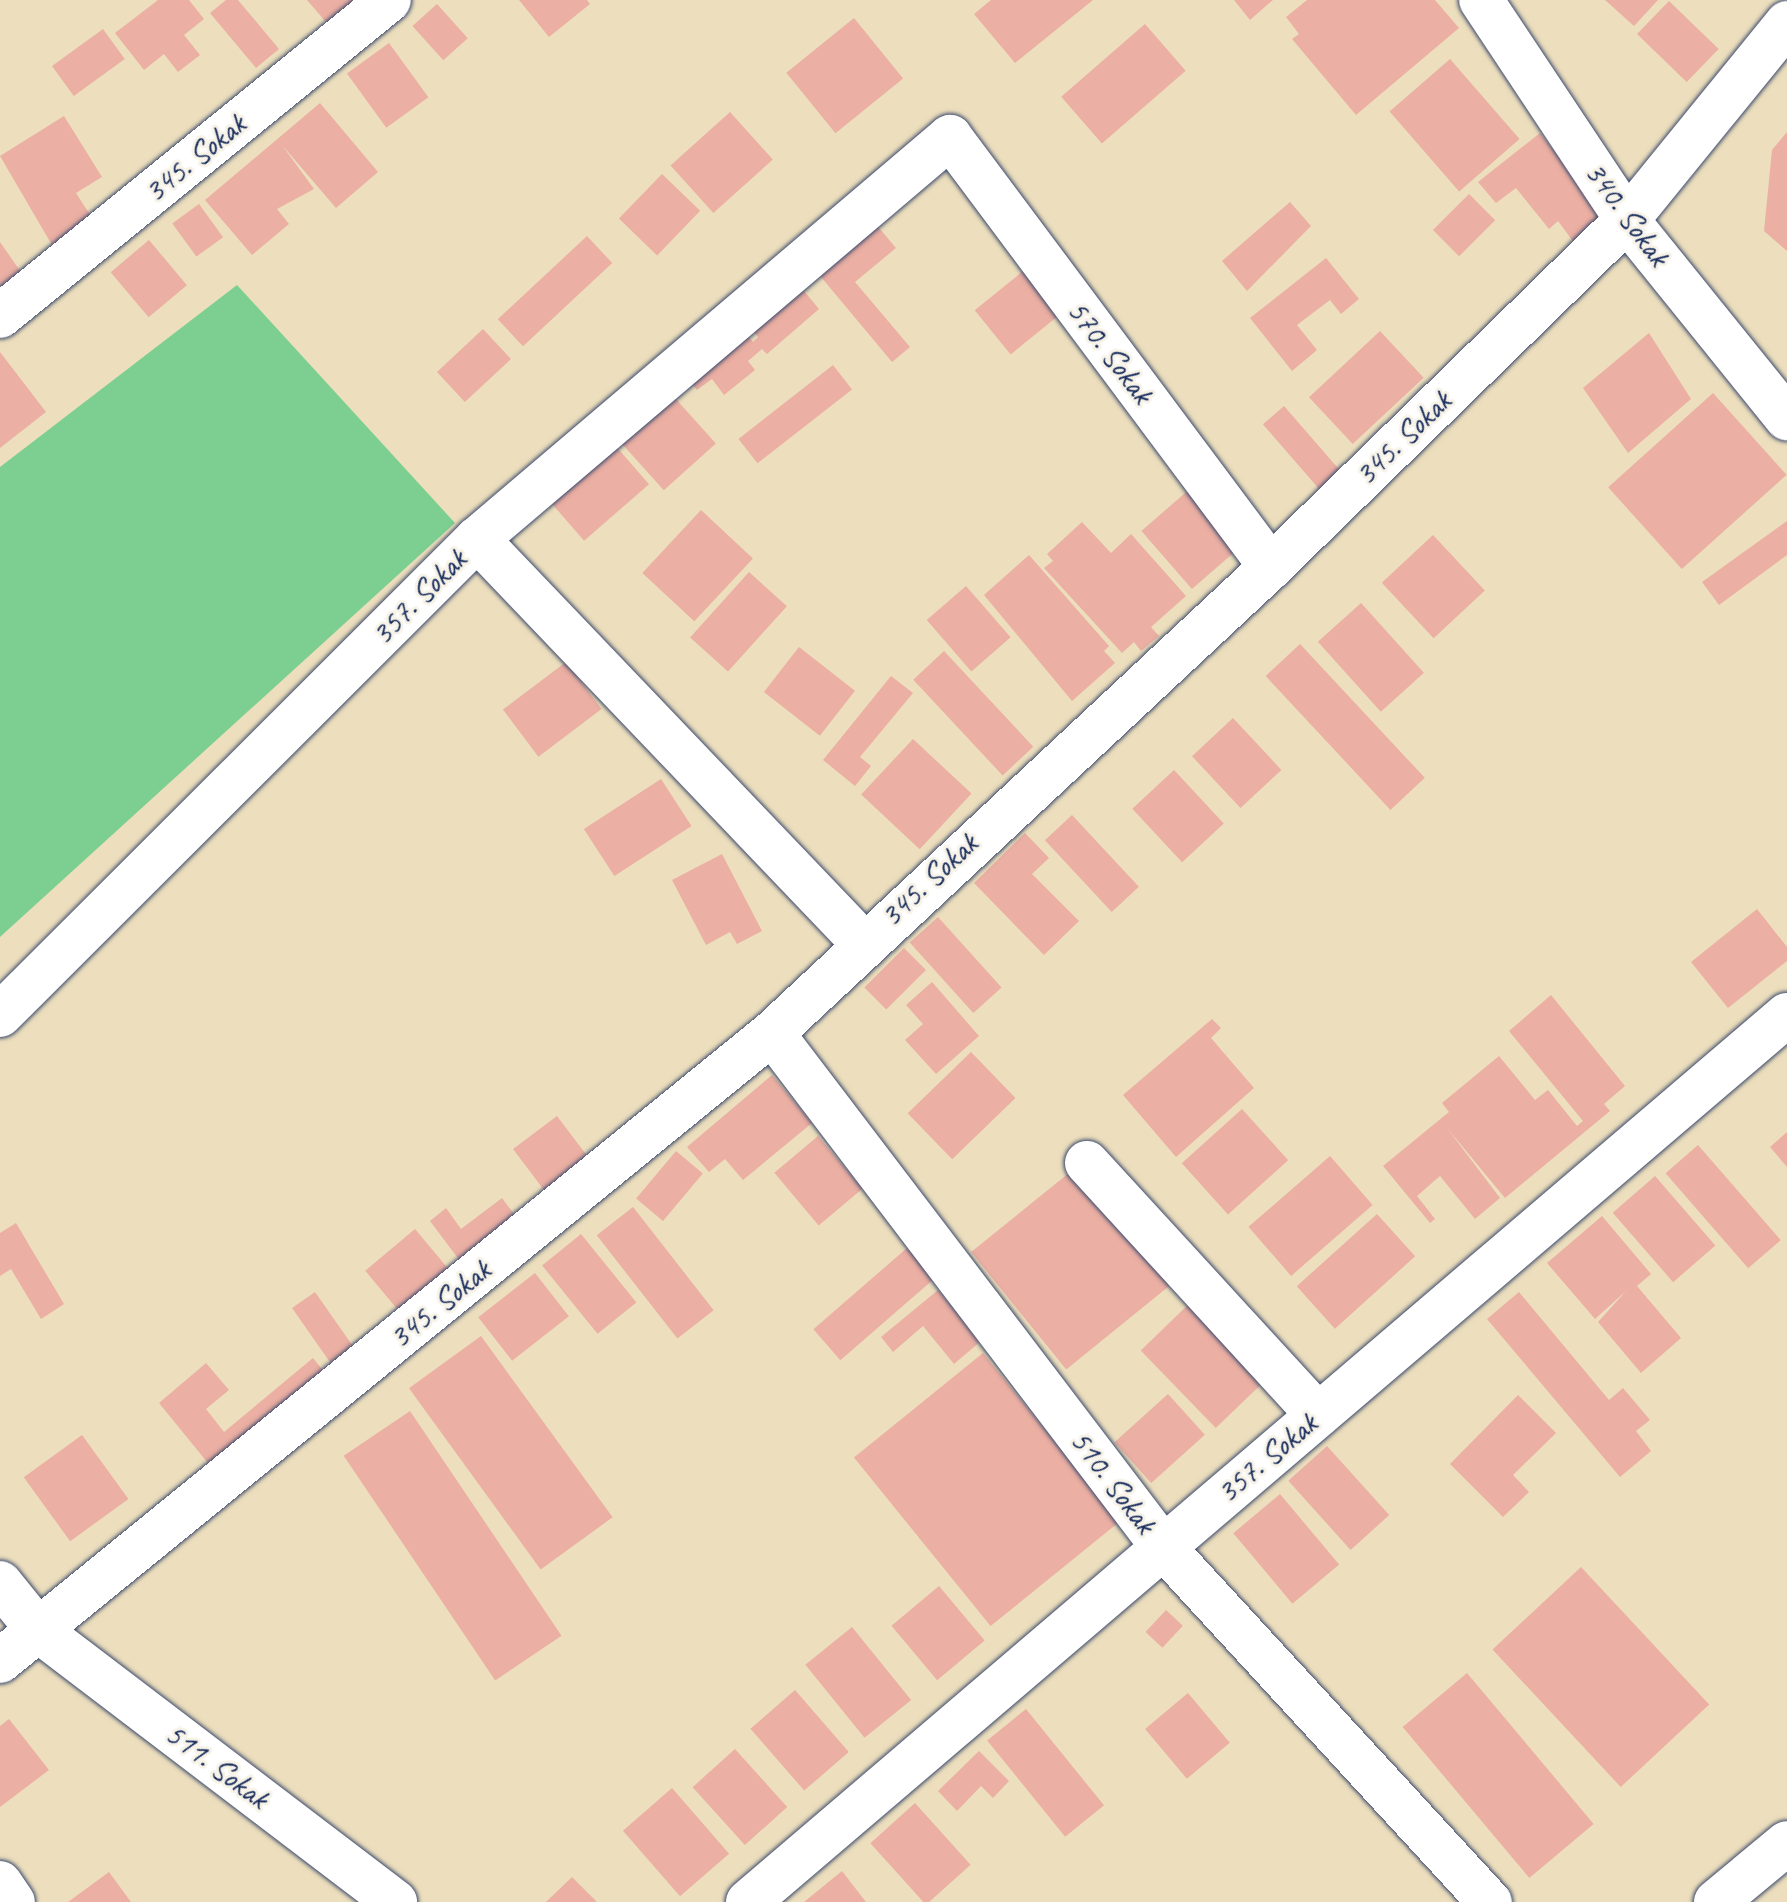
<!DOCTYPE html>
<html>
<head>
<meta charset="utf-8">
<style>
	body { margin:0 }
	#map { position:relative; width:1787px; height:1902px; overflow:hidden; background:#eddfbd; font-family:Caveat,sans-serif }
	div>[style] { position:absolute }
	.green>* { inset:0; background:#7dcf91 }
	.building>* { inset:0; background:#ebafa3; transform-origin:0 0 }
	.roads { filter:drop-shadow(0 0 2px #3a496c) drop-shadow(0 0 2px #3a496c) }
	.minor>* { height:44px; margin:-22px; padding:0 22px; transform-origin:22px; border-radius:22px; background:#fff }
	.tertiary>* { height:44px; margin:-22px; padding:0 22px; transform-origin:22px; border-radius:22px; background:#fff }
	span { translate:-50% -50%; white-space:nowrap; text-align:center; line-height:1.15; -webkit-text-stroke:6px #f7f3e8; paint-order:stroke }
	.street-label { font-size:32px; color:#1b2f5e }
</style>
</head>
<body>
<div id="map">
	<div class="green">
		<i style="clip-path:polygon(237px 285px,455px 523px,0 937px,0 467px)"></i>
	</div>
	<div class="building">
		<i style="clip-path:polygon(158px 0,189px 0,204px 19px,184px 35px,200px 55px,178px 72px,164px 54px,144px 70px,115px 33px)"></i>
		<i style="clip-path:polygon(226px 0,238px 0,279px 49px,256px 68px,210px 13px)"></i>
		<i style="clip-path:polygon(307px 0,380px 0,338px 36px)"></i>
		<i style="clip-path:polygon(519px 0,587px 0,590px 4px,549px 37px)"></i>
		<i style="clip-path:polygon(991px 0,1093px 0,1015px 63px,974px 14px)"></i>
		<i style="clip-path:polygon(1234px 0,1273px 0,1250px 20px)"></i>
		<i style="clip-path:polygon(1307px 0,1435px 0,1459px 28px,1356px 115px,1292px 39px,1299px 34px,1286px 17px)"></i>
		<i style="clip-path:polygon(1605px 0,1658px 0,1634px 26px)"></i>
		<i style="left:1669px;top:1px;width:69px;height:46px;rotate:44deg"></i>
		<i style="left:437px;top:4px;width:46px;height:33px;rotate:48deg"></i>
		<i style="left:854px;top:18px;width:78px;height:87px;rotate:51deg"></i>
		<i style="left:1145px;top:24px;width:62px;height:111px;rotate:49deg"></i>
		<i style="left:103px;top:29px;width:37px;height:63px;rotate:54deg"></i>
		<i style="left:389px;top:43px;width:67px;height:52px;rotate:54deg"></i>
		<i style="left:1450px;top:59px;width:106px;height:80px;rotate:49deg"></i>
		<i style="clip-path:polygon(320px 103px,378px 172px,336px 208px,282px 145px,314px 189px,277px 209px,289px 224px,252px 255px,205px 200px)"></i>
		<i style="left:730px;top:112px;width:64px;height:80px;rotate:48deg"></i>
		<i style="clip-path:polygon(64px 116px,102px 177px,76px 193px,101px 232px,59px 257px,0 156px)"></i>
		<i style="clip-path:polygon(1787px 132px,1787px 251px,1764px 231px,1772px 150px)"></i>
		<i style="clip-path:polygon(1540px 133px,1607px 217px,1575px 244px,1558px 221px,1549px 229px,1516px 188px,1496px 203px,1478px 182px)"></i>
		<i style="left:662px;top:174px;width:53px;height:62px;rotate:44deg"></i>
		<i style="left:1469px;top:194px;width:37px;height:51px;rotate:45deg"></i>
		<i style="clip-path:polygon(1290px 202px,1311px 226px,1247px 291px,1222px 261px)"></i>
		<i style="left:199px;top:204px;width:41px;height:33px;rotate:54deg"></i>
		<i style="clip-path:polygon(869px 216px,896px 248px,855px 282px,910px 347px,892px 362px,811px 265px)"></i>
		<i style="left:587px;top:236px;width:37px;height:122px;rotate:47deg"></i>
		<i style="left:149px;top:240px;width:59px;height:50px;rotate:50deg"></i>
		<i style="clip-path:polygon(0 242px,23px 275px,0 292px)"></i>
		<i style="clip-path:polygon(1326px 258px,1359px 299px,1341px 314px,1330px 300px,1297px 325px,1317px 350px,1292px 371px,1250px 318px)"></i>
		<i style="left:1033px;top:263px;width:57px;height:75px;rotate:51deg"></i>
		<i style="clip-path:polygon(790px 274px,819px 309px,767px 354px,762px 349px,748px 361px,755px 370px,724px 395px,712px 379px,697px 390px,678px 368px,735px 320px,753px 342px,758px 337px,741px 316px)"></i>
		<i style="left:483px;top:329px;width:41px;height:63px;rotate:47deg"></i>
		<i style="left:1380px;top:331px;width:64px;height:97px;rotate:47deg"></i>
		<i style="clip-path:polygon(1649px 333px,1691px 399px,1628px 453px,1583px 388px)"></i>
		<i style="clip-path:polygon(0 352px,46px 412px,0 448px)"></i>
		<i style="left:833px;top:365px;width:31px;height:120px;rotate:52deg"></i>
		<i style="left:665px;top:387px;width:76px;height:70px;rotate:48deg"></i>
		<i style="left:1713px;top:393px;width:110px;height:141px;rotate:48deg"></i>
		<i style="left:1284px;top:406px;width:94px;height:28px;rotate:49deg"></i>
		<i style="left:607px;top:436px;width:64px;height:86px;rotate:49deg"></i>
		<i style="left:1192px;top:487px;width:77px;height:67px;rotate:49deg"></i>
		<i style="left:701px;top:510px;width:71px;height:86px;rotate:43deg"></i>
		<i style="clip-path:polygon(1787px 521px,1787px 555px,1719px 605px,1702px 582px)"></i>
		<i style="clip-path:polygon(1082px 522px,1111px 553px,1131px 534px,1186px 596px,1151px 627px,1159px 636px,1141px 651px,1134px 642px,1122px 653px,1044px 568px,1053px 561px,1047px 554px)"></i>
		<i style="left:1433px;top:535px;width:76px;height:70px;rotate:47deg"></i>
		<i style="clip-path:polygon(1029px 555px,1109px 646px,1104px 651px,1115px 663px,1072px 701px,984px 595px)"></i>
		<i style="left:749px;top:572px;width:51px;height:88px;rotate:42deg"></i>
		<i style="left:966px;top:586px;width:68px;height:52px;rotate:49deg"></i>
		<i style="left:1361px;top:603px;width:94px;height:58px;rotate:48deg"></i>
		<i style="left:1300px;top:644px;width:183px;height:47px;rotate:47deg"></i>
		<i style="left:799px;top:647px;width:71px;height:57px;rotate:38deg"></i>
		<i style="left:944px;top:651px;width:131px;height:42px;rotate:47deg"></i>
		<i style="left:566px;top:662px;width:59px;height:79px;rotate:53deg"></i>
		<i style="clip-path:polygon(891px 676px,913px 693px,860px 757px,871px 766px,855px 786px,823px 760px)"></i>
		<i style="left:1233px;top:718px;width:71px;height:56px;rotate:47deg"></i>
		<i style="left:913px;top:739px;width:80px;height:76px;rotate:43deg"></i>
		<i style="left:1174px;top:770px;width:73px;height:57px;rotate:47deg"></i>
		<i style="left:661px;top:779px;width:56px;height:92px;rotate:57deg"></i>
		<i style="left:1072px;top:815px;width:98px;height:37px;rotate:47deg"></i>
		<i style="clip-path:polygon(1025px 833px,1049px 858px,1032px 874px,1079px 921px,1044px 955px,974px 883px)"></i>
		<i style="clip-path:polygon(722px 854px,762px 931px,737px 944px,730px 932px,706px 945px,672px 880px)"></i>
		<i style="clip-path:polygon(1757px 909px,1787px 947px,1787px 961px,1728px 1008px,1691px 962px)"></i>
		<i style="left:938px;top:917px;width:95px;height:38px;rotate:48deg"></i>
		<i style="left:904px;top:948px;width:31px;height:56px;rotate:45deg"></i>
		<i style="clip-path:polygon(932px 982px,979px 1036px,936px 1074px,905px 1040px,923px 1024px,906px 1005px)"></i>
		<i style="clip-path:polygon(1551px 995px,1625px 1086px,1604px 1104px,1610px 1111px,1505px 1198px,1447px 1128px,1500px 1198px,1475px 1219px,1440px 1176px,1417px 1196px,1435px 1219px,1430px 1223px,1383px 1166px,1449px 1112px,1442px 1103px,1499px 1056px,1535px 1100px,1548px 1090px,1577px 1126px,1583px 1121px,1509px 1031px)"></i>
		<i style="clip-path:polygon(1212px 1019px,1221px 1028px,1211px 1038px,1254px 1088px,1176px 1157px,1123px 1095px)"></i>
		<i style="left:971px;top:1052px;width:64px;height:88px;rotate:46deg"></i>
		<i style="clip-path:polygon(772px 1075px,812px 1123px,743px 1180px,725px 1159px,709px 1172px,687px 1147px)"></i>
		<i style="left:1242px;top:1109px;width:69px;height:81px;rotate:48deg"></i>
		<i style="left:557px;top:1116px;width:59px;height:55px;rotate:53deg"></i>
		<i style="clip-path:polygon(1787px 1132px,1787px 1167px,1770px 1147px)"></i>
		<i style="left:818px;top:1136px;width:69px;height:57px;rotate:50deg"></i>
		<i style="left:1698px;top:1145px;width:126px;height:43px;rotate:49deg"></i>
		<i style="left:676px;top:1151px;width:35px;height:62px;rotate:40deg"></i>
		<i style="left:1330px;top:1156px;width:65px;height:108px;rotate:49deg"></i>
		<i style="left:1080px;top:1164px;width:151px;height:140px;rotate:51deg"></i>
		<i style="left:1655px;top:1176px;width:92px;height:56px;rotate:49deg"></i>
		<i style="clip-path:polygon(502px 1198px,520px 1222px,463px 1265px,430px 1221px,446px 1208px,461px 1229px)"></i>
		<i style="left:633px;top:1207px;width:131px;height:46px;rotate:52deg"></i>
		<i style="left:1377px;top:1214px;width:57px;height:108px;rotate:48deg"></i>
		<i style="clip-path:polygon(1602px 1216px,1651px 1274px,1637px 1286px,1681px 1338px,1641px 1373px,1598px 1322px,1626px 1291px,1595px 1319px,1547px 1263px)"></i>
		<i style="clip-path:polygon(16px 1223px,64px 1304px,41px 1319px,11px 1269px,0 1276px,0 1233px)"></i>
		<i style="left:415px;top:1229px;width:55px;height:65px;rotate:50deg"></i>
		<i style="left:581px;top:1234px;width:88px;height:50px;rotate:51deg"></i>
		<i style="left:907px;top:1248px;width:41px;height:124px;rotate:49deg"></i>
		<i style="left:535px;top:1273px;width:55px;height:72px;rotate:52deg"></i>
		<i style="clip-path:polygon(938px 1290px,981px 1341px,954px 1364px,923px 1326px,893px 1352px,881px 1337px)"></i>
		<i style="left:315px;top:1292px;width:76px;height:28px;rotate:55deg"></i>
		<i style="clip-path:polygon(1519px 1292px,1609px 1400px,1623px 1388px,1650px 1420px,1636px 1431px,1651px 1451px,1620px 1477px,1487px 1319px)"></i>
		<i style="left:1194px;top:1299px;width:108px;height:74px;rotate:46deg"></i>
		<i style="left:481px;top:1336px;width:224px;height:89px;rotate:54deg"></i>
		<i style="left:983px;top:1353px;width:217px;height:166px;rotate:51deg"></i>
		<i style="clip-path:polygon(313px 1358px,329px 1378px,216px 1473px,159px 1403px,206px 1363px,229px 1390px,206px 1409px,224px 1432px)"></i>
		<i style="left:1168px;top:1394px;width:55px;height:72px;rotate:48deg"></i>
		<i style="clip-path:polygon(1518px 1395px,1556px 1433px,1513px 1475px,1529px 1492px,1503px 1517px,1450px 1464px)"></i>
		<i style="left:410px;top:1411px;width:271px;height:80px;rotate:56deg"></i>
		<i style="left:82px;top:1435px;width:79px;height:72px;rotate:54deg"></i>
		<i style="left:1327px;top:1446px;width:93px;height:52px;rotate:48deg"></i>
		<i style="left:1280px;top:1494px;width:92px;height:61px;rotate:50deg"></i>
		<i style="left:1581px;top:1567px;width:188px;height:121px;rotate:47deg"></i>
		<i style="left:939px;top:1586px;width:71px;height:62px;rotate:50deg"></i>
		<i style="left:1166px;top:1610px;width:23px;height:30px;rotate:43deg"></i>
		<i style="left:852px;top:1627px;width:94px;height:60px;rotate:51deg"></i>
		<i style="left:1467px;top:1673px;width:197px;height:84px;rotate:50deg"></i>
		<i style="left:795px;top:1690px;width:82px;height:59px;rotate:49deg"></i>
		<i style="left:1188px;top:1693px;width:65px;height:56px;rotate:50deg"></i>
		<i style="left:1026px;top:1709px;width:124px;height:50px;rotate:51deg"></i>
		<i style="clip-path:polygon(9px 1719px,49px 1770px,0 1807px,0 1726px)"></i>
		<i style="left:735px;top:1749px;width:78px;height:57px;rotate:48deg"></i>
		<i style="clip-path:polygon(979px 1751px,1009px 1781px,993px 1798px,981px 1786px,957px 1811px,938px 1791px)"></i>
		<i style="left:672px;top:1788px;width:87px;height:65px;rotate:49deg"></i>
		<i style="left:915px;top:1803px;width:83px;height:60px;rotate:48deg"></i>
		<i style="clip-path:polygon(842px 1871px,866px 1902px,804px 1902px)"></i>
		<i style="clip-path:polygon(109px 1872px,131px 1902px,68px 1902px)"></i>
		<i style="clip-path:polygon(572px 1877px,597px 1902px,546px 1902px)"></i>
	</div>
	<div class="roads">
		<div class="minor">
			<i style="left:1481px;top:0;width:264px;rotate:56.4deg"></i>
			<i style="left:1627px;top:220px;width:255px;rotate:51.1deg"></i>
			<i style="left:0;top:316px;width:501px;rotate:-39.09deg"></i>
			<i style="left:477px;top:539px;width:621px;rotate:-40.36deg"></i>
			<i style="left:950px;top:137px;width:537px;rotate:53.26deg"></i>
			<i style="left:0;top:1015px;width:674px;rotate:-44.94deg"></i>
			<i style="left:477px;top:539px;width:557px;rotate:46.31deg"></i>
			<i style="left:772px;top:1033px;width:646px;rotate:52.74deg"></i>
			<i style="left:1163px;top:1547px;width:483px;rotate:47.4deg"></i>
			<i style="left:1087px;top:1163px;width:342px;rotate:47.5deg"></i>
			<i style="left:0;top:1583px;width:60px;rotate:51deg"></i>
			<i style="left:38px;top:1630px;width:449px;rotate:37.3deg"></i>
			<i style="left:0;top:1661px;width:995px;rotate:-39.13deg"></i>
			<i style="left:772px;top:1033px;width:683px;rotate:-43.04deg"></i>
			<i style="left:1271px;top:567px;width:497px;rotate:-44.3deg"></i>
			<i style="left:1627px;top:220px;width:254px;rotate:-50.9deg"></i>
			<i style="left:0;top:1883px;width:23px;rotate:56deg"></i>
			<i style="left:748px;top:1902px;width:1366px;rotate:-40.49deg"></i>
		</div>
		<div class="tertiary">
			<i style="left:1716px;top:1902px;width:92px;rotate:-39.7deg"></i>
		</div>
	</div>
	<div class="street-label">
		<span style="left:195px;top:158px;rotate:-39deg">345. Sokak</span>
		<span style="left:1627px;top:214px;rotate:54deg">340. Sokak</span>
		<span style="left:1110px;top:352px;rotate:53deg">570. Sokak</span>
		<span style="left:1403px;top:438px;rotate:-44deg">345. Sokak</span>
		<span style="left:419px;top:597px;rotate:-45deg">357. Sokak</span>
		<span style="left:929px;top:880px;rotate:-43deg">345. Sokak</span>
		<span style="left:440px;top:1304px;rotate:-39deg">345. Sokak</span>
		<span style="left:1267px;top:1458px;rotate:-40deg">357. Sokak</span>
		<span style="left:1113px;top:1482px;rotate:53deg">510. Sokak</span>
		<span style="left:217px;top:1766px;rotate:37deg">511. Sokak</span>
	</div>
</div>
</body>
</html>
